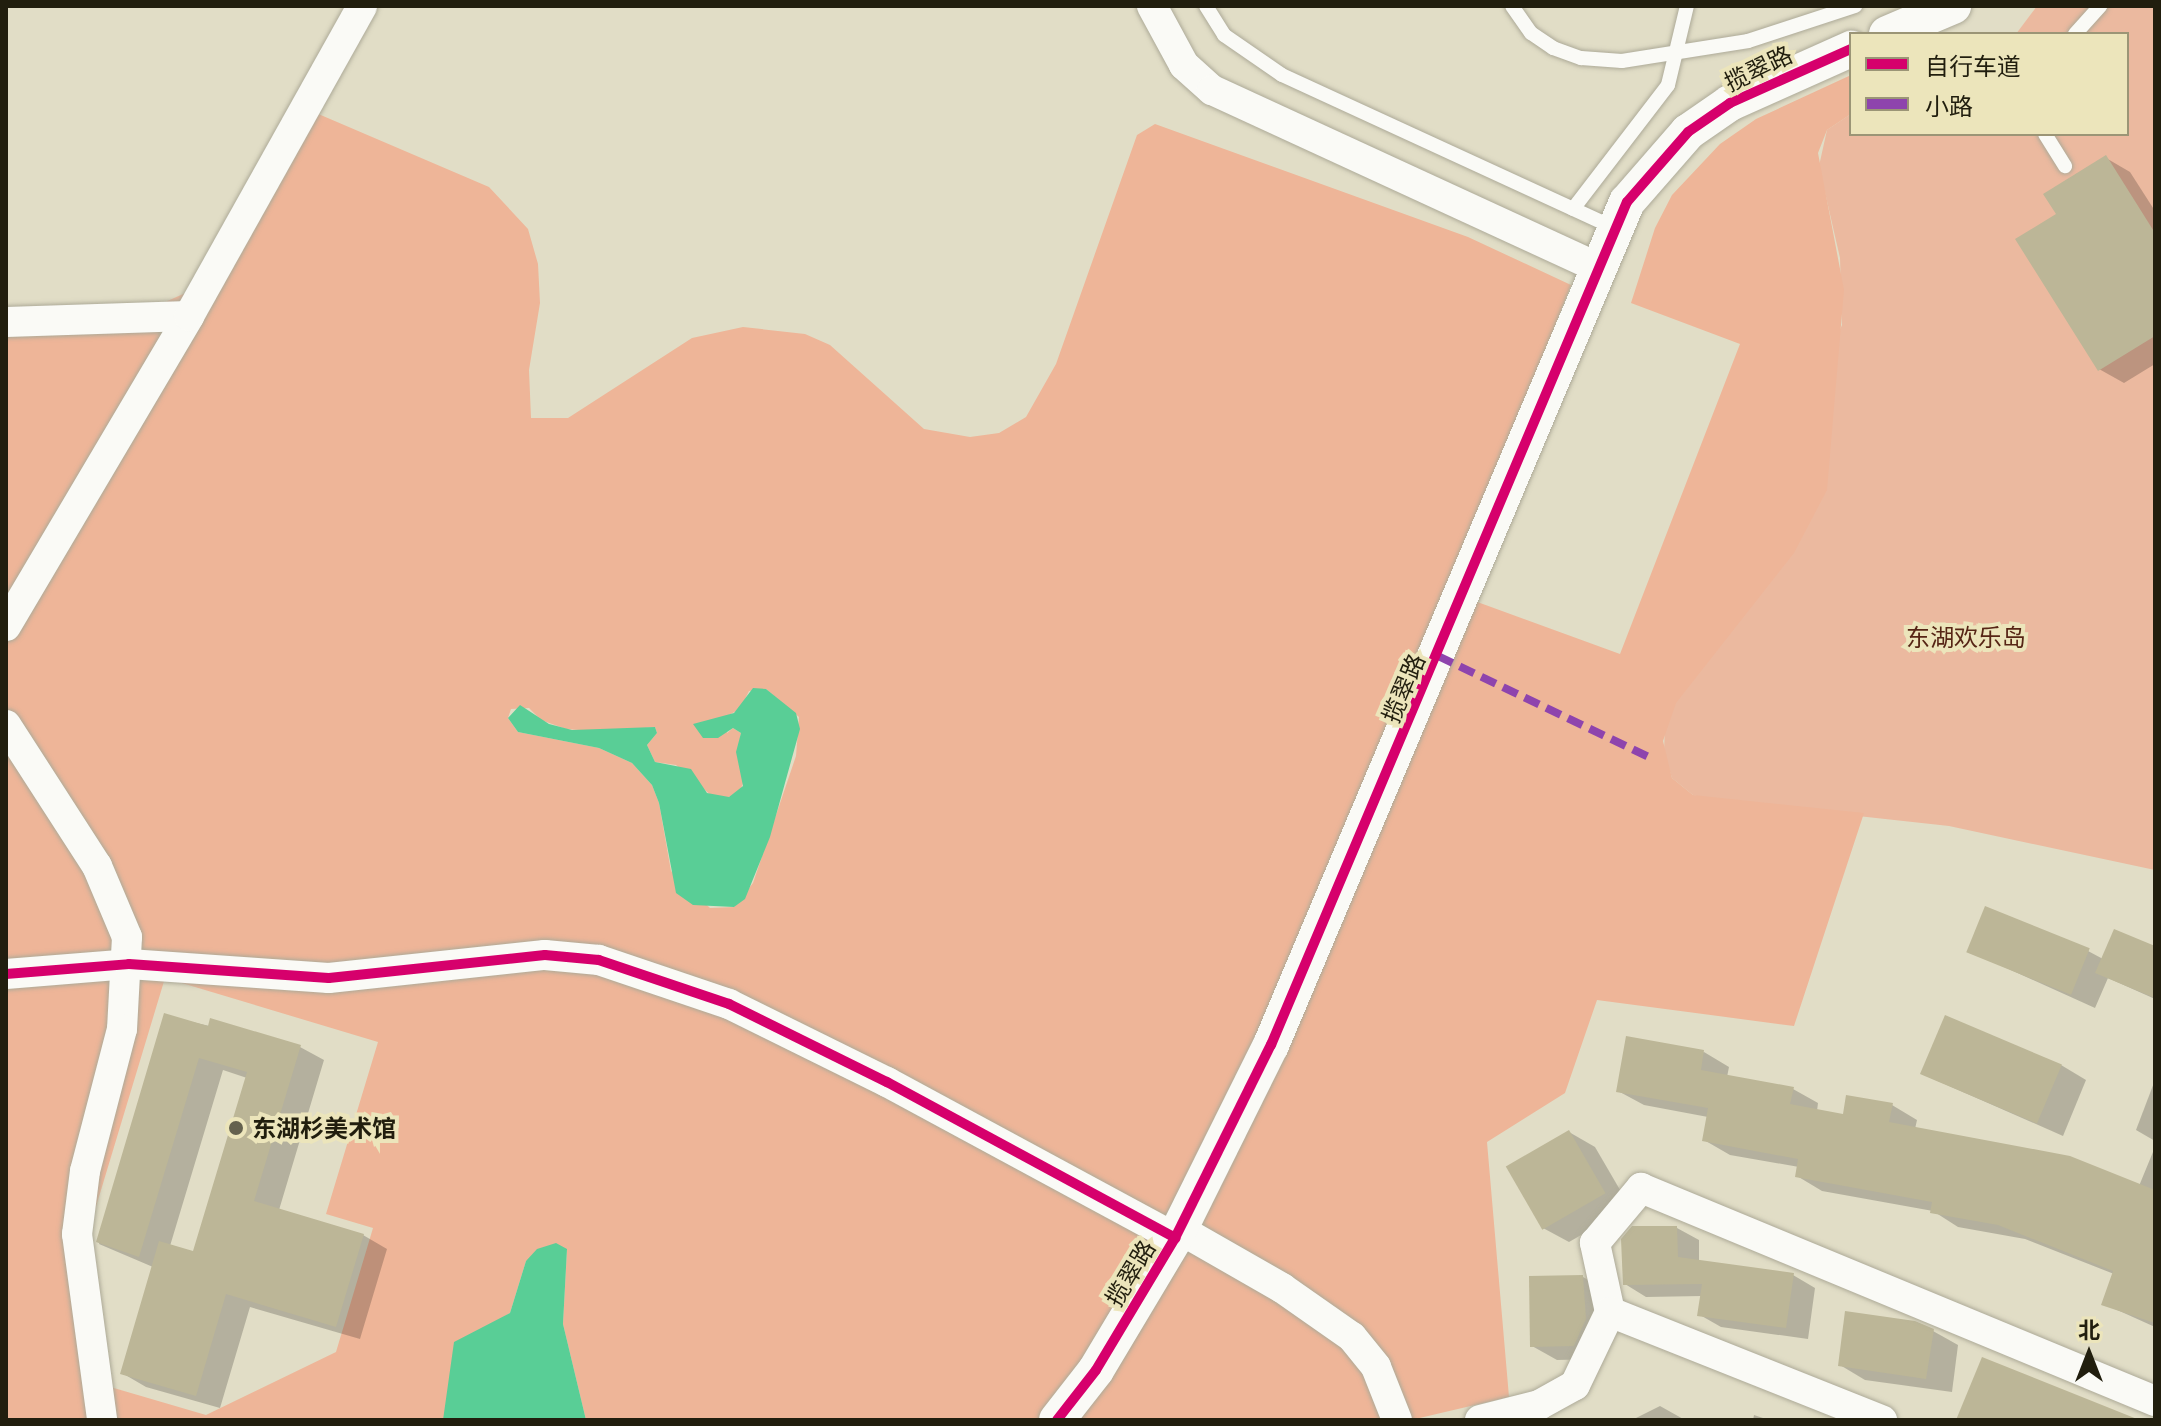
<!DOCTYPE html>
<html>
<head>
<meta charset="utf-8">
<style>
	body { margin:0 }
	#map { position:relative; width:2161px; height:1426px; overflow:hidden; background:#e1ddc6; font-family:Manrope,"Noto Sans SC",sans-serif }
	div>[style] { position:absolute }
	.green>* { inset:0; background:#ebb99f }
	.forest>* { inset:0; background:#eeb598 }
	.water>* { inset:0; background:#59ce96 }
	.shadow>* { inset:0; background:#0003 }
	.building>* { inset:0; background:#bcb697; transform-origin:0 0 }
	.roads { filter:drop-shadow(0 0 2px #adaa98) drop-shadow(0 0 2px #adaa98) }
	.service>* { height:14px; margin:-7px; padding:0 7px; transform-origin:7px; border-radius:7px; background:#fafaf6 }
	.minor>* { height:30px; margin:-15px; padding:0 15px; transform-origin:15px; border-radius:15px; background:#fafaf6 }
	.tertiary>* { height:36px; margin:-18px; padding:0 18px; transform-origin:18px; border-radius:18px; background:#fafaf6 }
	.quiet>* { height:8px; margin-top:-4px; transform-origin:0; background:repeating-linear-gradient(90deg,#8e44ad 0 16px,transparent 0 24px) }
	.cycleway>* { height:10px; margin:-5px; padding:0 5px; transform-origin:5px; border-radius:5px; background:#d6006c }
	.dots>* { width:22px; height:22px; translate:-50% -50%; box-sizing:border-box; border:4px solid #ece5bb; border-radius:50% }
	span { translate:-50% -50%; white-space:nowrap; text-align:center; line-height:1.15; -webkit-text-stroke:8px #ece5bb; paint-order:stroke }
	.street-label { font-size:24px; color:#211e0e }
	.park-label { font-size:24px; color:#562515 }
	.poi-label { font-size:24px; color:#211e0e; font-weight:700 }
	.left { translate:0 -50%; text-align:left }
	.frame { position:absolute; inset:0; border:8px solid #211e0e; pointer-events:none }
	.legend { position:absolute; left:1849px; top:32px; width:280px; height:104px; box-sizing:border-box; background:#ece5bb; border:2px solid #9b9576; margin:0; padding:10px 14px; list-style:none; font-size:24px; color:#211e0e }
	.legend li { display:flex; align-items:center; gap:16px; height:40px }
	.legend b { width:40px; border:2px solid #9b9576 }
	.north { position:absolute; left:2049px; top:1314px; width:80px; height:80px; -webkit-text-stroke:6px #ece5bb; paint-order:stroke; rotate:0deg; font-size:22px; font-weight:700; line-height:32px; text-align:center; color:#211e0e }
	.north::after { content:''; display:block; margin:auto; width:28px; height:36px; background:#211e0e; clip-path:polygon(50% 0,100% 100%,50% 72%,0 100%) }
</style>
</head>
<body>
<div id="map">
	<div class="green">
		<i style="clip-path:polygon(2037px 6px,2155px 6px,2155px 870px,1949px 826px,1711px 800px,1693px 795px,1672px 778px,1664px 752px,1665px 726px,1842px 325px,1840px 258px,1819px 166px,1827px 130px,1851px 114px,1851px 134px,2127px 134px,2127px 34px,2016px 34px)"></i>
	</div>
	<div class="forest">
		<i style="clip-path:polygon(evenodd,1851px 75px,1851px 114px,1827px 130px,1818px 153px,1844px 290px,1827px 490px,1794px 553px,1676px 703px,1663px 741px,1672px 778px,1693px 795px,1864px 813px,1794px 1026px,1597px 1000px,1565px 1093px,1487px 1142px,1509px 1397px,1411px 1420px,586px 1420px,563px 1324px,567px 1250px,556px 1244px,526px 1261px,510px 1313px,484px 1329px,443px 1420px,6px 1420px,6px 309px,156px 306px,190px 291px,295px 104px,489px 187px,528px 229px,538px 264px,540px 303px,529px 370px,531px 418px,568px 418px,692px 338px,743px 327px,805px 334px,830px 345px,924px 429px,970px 437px,999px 433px,1026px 417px,1056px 364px,1137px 135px,1155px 124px,1468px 237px,1571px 285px,1450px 592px,1620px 654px,1740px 344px,1631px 303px,1655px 228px,1672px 195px,1720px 144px,1756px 119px,1851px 75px,766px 689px,799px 717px,796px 756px,753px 883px,734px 907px,710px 908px,671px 871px,659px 803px,652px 785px,632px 763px,599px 748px,518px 732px,508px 718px,511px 709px,529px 708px,541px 720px,566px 729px,605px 732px,655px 727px,657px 733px,647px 745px,655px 762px,676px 765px,713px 797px,729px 797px,740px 792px,745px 777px,737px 755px,741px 733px,733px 728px,727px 733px,727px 716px,740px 709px,749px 691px,766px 689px,1851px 75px,165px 978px,378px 1042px,326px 1214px,373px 1228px,336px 1352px,206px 1415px,107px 1386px,85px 1243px,165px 978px)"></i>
	</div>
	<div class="water">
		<i style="clip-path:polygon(753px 688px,766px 689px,796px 713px,800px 729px,770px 837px,745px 899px,734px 907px,693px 905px,676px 893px,659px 803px,652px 785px,632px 763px,599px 748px,518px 732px,508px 718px,520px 705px,549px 724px,572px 730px,655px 727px,657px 733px,647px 745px,655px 762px,691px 769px,707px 793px,729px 797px,743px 786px,736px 752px,741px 733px,733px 728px,718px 738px,703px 738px,693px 724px,734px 713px)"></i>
		<i style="clip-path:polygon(556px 1243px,567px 1249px,563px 1324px,586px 1420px,443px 1420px,454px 1342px,510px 1313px,526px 1261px,537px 1249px)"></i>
	</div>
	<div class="shadow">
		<i style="clip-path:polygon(2106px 158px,2130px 172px,2155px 211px,2155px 364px,2124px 383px,2099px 369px)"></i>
		<i style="clip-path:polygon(2155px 948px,2155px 999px,2108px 978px,2095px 1008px,1969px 951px,2088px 951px,2103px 959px)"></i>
		<i style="clip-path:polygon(evenodd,166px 1016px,300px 1047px,324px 1060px,279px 1210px,363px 1235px,387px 1249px,360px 1339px,250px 1307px,220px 1408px,146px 1387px,122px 1373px,153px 1267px,99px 1244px,166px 1016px,223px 1070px,247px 1078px,195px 1253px,170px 1246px,223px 1070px)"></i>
		<i style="clip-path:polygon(1704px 1052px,1729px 1067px,1727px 1077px,1793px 1089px,1818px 1103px,1817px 1111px,1844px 1116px,1892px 1105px,1917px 1120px,1915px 1129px,2139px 1186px,2155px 1147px,2155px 1327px,2104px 1304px,2114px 1274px,2025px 1239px,1958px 1227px,1933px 1211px,1822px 1191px,1797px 1176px,1799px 1167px,1730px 1155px,1704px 1140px,1708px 1117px,1644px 1105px,1618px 1091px)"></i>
		<i style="clip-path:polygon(2061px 1065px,2086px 1080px,2063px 1136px,1922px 1074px)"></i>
		<i style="clip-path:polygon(2155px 1080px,2155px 1141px,2136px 1130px)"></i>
		<i style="clip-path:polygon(1569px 1132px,1595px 1147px,1630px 1207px,1569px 1242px,1543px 1228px)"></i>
		<i style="clip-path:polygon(1677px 1228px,1699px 1240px,1699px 1262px,1793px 1275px,1815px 1288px,1808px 1339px,1721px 1327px,1700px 1315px,1702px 1296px,1646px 1297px,1625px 1284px)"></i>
		<i style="clip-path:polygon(1583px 1277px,1608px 1291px,1599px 1359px,1557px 1360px,1532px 1346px)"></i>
		<i style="clip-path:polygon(1933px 1331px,1958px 1345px,1952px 1392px,1865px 1380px,1840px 1365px)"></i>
		<i style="clip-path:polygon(1660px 1406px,1685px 1420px,1632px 1420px)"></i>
		<i style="clip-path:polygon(1754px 1415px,1769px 1420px,1753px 1420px)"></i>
	</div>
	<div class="building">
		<i style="clip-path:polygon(2106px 155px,2155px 233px,2155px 336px,2098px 371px,2015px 239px,2056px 214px,2043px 194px)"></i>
		<i style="left:1985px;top:906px;width:113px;height:50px;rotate:22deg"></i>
		<i style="clip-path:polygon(2114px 929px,2155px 946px,2155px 998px,2095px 973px)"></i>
		<i style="clip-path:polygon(164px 1013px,208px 1026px,210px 1018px,301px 1045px,254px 1201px,364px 1234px,336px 1327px,226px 1294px,196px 1396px,120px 1374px,159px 1241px,193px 1251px,247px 1072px,199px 1058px,139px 1257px,96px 1242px)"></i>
		<i style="left:1945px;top:1015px;width:127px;height:64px;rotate:23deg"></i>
		<i style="clip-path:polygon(1626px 1036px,1704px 1050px,1701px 1070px,1794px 1087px,1790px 1104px,1843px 1114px,1846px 1095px,1893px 1103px,1889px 1122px,2070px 1156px,2155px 1190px,2155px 1323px,2101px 1305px,2113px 1271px,1998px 1225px,1930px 1213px,1932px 1202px,1795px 1177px,1798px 1159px,1702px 1141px,1708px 1108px,1616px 1092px)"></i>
		<i style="left:1569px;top:1130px;width:73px;height:73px;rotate:60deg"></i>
		<i style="clip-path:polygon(1632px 1226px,1677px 1226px,1678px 1257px,1794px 1273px,1786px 1328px,1697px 1316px,1702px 1284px,1623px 1285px,1621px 1239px)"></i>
		<i style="clip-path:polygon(1583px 1275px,1586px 1319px,1574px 1346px,1530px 1347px,1529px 1276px)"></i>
		<i style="clip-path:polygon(1845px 1311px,1915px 1321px,1934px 1329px,1926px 1379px,1838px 1366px)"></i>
		<i style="clip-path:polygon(1982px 1357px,2137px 1419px,2137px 1420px,1956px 1420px)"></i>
	</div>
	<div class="roads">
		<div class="service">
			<i style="left:1206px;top:6px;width:34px;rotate:58deg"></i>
			<i style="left:1224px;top:35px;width:70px;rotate:34.6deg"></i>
			<i style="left:1282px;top:75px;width:364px;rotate:24.7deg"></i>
			<i style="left:1512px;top:6px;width:33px;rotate:55deg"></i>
			<i style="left:1531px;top:33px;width:27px;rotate:34deg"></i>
			<i style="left:1553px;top:48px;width:30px;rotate:20deg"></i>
			<i style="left:1581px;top:58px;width:41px;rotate:4.2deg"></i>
			<i style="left:1622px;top:61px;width:128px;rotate:-9deg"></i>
			<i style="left:1748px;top:41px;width:113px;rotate:-18.1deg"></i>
			<i style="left:2075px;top:34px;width:38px;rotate:-48deg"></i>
			<i style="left:2045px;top:134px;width:38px;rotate:58deg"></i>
			<i style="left:1573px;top:209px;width:156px;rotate:-52.5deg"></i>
			<i style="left:1668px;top:85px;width:81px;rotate:-76.5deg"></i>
		</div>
		<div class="minor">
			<i style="left:1152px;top:6px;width:67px;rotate:61.5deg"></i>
			<i style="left:1184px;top:65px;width:38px;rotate:42deg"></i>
			<i style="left:1212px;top:90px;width:423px;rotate:24.7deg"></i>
			<i style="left:6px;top:322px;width:183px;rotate:-1.9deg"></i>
			<i style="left:6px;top:626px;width:360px;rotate:-59.4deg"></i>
			<i style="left:189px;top:316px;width:355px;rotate:-60.8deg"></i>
			<i style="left:6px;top:725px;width:168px;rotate:57.2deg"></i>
			<i style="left:97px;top:866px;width:77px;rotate:67.1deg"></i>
			<i style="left:127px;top:937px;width:92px;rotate:93.1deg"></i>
			<i style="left:122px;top:1029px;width:147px;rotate:104.6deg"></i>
			<i style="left:85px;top:1171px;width:64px;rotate:97.2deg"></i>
			<i style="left:77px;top:1234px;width:188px;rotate:82.3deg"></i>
			<i style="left:6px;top:974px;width:123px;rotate:-4.6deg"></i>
			<i style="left:129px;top:964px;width:200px;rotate:4deg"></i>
			<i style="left:329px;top:978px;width:217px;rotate:-6.1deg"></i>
			<i style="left:545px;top:955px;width:54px;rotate:5.3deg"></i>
			<i style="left:599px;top:960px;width:137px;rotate:18.7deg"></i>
			<i style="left:729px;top:1004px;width:176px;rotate:26.3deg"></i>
			<i style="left:887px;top:1082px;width:328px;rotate:28.4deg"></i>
			<i style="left:1179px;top:1229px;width:119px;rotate:29.8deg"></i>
			<i style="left:1282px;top:1288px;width:85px;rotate:35deg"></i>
			<i style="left:1352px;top:1337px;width:38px;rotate:51deg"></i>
			<i style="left:1376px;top:1367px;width:57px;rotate:68.4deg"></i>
			<i style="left:1610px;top:1312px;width:71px;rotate:-102.3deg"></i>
			<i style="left:1595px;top:1243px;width:72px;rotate:-50.1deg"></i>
			<i style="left:1641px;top:1188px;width:556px;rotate:22.51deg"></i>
			<i style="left:1480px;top:1420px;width:61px;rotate:-14.3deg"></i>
			<i style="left:1539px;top:1405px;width:41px;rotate:-29.1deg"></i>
			<i style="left:1575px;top:1385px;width:81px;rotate:-64.4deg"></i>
			<i style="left:1610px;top:1312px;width:293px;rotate:21.7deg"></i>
		</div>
		<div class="tertiary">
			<i style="left:1887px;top:34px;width:72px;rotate:-23deg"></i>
			<i style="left:1057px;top:1420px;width:63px;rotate:-52deg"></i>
			<i style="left:1096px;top:1370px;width:154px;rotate:-59.1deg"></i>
			<i style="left:1175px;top:1238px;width:216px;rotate:-63.6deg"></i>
			<i style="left:1271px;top:1045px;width:915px;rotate:-67.11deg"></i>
			<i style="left:1627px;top:202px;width:93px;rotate:-48.9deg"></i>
			<i style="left:1688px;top:132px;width:51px;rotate:-34.6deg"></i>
			<i style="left:1730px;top:103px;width:133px;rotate:-24.1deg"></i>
		</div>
	</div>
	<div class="quiet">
		<i style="left:1438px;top:656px;width:238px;rotate:25.6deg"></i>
	</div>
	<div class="cycleway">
		<i style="left:6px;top:974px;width:123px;rotate:-4.6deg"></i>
		<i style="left:129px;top:964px;width:200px;rotate:4deg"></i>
		<i style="left:329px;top:978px;width:217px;rotate:-6.1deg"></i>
		<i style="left:545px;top:955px;width:54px;rotate:5.3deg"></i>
		<i style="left:599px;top:960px;width:137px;rotate:18.7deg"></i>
		<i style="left:729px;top:1004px;width:176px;rotate:26.3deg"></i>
		<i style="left:887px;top:1082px;width:328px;rotate:28.4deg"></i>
		<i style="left:1057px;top:1420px;width:63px;rotate:-52deg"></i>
		<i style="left:1096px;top:1370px;width:154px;rotate:-59.1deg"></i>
		<i style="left:1175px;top:1238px;width:216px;rotate:-63.6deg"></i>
		<i style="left:1271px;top:1045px;width:915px;rotate:-67.11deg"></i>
		<i style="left:1627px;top:202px;width:93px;rotate:-48.9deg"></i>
		<i style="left:1688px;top:132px;width:51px;rotate:-34.6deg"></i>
		<i style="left:1730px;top:103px;width:133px;rotate:-24.1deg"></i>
	</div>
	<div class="dots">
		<i style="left:236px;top:1128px;background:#64614e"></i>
	</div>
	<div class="street-label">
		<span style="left:1758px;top:68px;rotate:-26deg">揽翠路</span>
		<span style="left:1403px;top:688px;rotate:-67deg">揽翠路</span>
		<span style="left:1130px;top:1273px;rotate:-59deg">揽翠路</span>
	</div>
	<div class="park-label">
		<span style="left:1966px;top:637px">东湖欢乐岛</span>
	</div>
	<div class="poi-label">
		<span class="left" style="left:252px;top:1128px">东湖杉美术馆</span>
	</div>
	<div class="frame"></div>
	<ul class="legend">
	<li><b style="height:10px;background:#d6006c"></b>自行车道</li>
	<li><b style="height:10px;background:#8e44ad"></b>小路</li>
	</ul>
	<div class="north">北</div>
</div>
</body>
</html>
